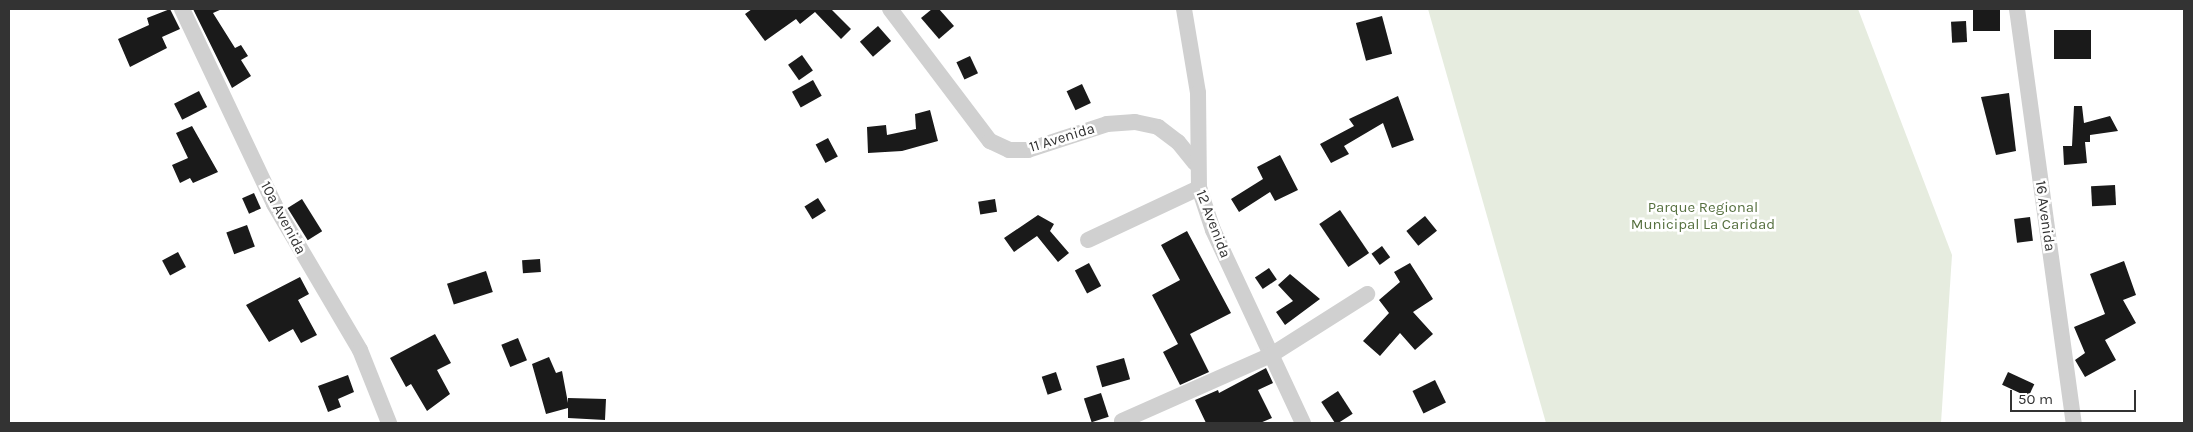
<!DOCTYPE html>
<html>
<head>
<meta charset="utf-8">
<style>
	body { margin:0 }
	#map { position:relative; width:2193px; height:432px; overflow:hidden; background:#fff; font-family:Karla,sans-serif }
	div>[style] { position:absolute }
	.green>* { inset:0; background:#e6ecdf }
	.building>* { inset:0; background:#1a1a1a; transform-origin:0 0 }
	.street>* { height:16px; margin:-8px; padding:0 8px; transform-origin:8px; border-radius:8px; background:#d0d0d0 }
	span { translate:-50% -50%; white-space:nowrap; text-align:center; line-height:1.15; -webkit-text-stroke:5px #fff; paint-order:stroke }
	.street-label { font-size:15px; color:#333 }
	.park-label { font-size:15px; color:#56703f }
	.frame { position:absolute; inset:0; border:10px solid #333; pointer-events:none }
	.scale { position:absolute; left:2010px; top:390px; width:126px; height:22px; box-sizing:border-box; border:2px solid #333; border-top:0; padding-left:6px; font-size:15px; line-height:18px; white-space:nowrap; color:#333; -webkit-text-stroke:4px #fff; paint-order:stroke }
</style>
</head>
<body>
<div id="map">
	<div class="green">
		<i style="clip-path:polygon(1428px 9px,1858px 9px,1952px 255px,1941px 423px,1546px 423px)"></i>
	</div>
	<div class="building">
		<i style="clip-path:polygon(170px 9px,180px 29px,162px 37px,167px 48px,130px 67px,118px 39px,149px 25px,147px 18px)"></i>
		<i style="clip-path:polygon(193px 9px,222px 9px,213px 13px,235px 48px,241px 45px,248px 56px,241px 60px,251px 76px,232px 88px)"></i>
		<i style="clip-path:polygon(752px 9px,831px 9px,851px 29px,841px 39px,815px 12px,800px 24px,796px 19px,765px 41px,745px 14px)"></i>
		<i style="clip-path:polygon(932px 9px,939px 9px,954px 26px,939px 39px,921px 18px)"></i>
		<i style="left:1973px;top:10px;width:27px;height:21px"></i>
		<i style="left:1382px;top:16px;width:39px;height:27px;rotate:75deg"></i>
		<i style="left:1966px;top:21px;width:21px;height:15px;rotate:87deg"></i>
		<i style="left:878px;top:26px;width:20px;height:24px;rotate:49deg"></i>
		<i style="left:2054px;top:30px;width:37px;height:29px"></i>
		<i style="left:802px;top:55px;width:19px;height:17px;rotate:55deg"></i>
		<i style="left:970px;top:56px;width:19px;height:15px;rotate:65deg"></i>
		<i style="left:813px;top:80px;width:18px;height:24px;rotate:61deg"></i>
		<i style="left:1082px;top:84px;width:21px;height:17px;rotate:65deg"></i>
		<i style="left:199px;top:91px;width:18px;height:28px;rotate:63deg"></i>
		<i style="clip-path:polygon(2009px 93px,2016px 151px,1996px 155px,1981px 97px)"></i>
		<i style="clip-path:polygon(1398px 96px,1414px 140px,1392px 148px,1383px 123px,1344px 146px,1349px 154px,1331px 163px,1320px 144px,1354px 126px,1349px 119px)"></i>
		<i style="clip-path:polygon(2074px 106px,2082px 106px,2084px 123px,2110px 116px,2118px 131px,2090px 135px,2090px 142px,2085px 142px,2087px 163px,2064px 165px,2063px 146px,2072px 146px)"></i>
		<i style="clip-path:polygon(930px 110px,938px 141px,902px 151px,868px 153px,867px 127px,886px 125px,887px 135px,916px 129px,915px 114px)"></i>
		<i style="clip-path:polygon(192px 126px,218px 172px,193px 183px,190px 178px,180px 183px,172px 165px,188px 158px,176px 133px)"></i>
		<i style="left:828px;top:138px;width:21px;height:14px;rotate:62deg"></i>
		<i style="clip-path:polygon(1280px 155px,1298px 190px,1275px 201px,1270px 192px,1239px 212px,1231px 199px,1263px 179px,1257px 167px)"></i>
		<i style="left:2115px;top:185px;width:20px;height:24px;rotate:87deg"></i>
		<i style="left:254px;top:193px;width:17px;height:13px;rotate:66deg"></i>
		<i style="left:818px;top:198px;width:15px;height:16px;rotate:58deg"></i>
		<i style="left:302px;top:199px;width:38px;height:17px;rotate:58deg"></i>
		<i style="left:995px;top:199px;width:13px;height:17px;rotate:81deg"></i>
		<i style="left:1340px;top:210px;width:52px;height:25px;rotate:56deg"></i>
		<i style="clip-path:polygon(1038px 215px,1054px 224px,1050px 231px,1069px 253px,1058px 262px,1037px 236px,1014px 252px,1004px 238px)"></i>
		<i style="left:1425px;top:216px;width:19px;height:24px;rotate:51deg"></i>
		<i style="left:2030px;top:217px;width:24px;height:16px;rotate:83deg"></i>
		<i style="left:247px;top:225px;width:23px;height:22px;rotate:70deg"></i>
		<i style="clip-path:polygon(1187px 231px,1231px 313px,1190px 334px,1209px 372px,1180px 385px,1163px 352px,1178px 344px,1152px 295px,1180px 280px,1161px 245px)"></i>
		<i style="left:1382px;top:246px;width:14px;height:13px;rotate:54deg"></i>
		<i style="left:178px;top:252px;width:17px;height:18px;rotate:62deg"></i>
		<i style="left:540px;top:259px;width:13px;height:18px;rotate:86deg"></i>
		<i style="clip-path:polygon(2124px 261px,2136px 295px,2123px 300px,2136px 323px,2105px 340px,2116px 360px,2085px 377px,2075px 360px,2085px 353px,2074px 327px,2105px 314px,2090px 274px)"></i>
		<i style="left:1089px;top:263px;width:26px;height:16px;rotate:62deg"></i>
		<i style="clip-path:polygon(1410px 263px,1433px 299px,1413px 312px,1433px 334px,1415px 350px,1400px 333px,1380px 356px,1363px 341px,1389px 313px,1379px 300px,1400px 282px,1394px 272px)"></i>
		<i style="left:1269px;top:268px;width:14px;height:17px;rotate:56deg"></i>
		<i style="left:486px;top:271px;width:22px;height:41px;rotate:72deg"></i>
		<i style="clip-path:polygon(1290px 274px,1320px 299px,1285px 325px,1276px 312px,1293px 301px,1278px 285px)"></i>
		<i style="clip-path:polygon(300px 277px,309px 294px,298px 300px,317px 335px,301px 343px,293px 329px,269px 342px,246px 305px)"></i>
		<i style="clip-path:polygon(435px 334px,451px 363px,437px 370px,450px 394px,427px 411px,411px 384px,406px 387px,390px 358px)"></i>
		<i style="left:518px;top:338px;width:24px;height:18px;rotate:68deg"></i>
		<i style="clip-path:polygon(549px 357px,556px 373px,562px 371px,568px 403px,568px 398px,606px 399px,605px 420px,568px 418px,568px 408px,546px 414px,532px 364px)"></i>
		<i style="left:1124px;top:358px;width:22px;height:29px;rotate:74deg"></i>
		<i style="clip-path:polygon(1266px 368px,1273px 383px,1258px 390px,1272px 418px,1260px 423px,1206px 423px,1195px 400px,1218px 390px,1219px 393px)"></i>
		<i style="left:1056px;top:372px;width:19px;height:15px;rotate:72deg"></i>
		<i style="left:2008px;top:372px;width:29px;height:14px;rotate:25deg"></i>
		<i style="clip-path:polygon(348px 375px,354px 392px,338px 399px,341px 407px,328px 412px,318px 386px)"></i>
		<i style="left:1435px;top:380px;width:25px;height:25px;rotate:64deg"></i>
		<i style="left:1338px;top:391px;width:27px;height:20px;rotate:57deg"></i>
		<i style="left:1101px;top:393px;width:25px;height:18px;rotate:72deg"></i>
	</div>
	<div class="street">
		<i style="left:182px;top:9px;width:216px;rotate:64.7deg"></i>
		<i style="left:274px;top:204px;width:169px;rotate:59.5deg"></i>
		<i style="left:360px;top:350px;width:79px;rotate:68.3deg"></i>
		<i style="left:890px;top:9px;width:166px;rotate:52.9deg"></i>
		<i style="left:990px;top:141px;width:21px;rotate:25deg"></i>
		<i style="left:1009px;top:150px;width:19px"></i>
		<i style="left:1028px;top:150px;width:83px;rotate:-18.2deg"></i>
		<i style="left:1107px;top:124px;width:28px;rotate:-4deg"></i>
		<i style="left:1135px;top:122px;width:24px;rotate:12deg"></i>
		<i style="left:1158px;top:127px;width:25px;rotate:37deg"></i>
		<i style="left:1178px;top:142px;width:27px;rotate:51deg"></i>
		<i style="left:1184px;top:9px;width:85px;rotate:80.5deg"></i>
		<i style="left:1198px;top:93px;width:95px;rotate:89.4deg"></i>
		<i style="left:1199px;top:188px;width:44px;rotate:71.6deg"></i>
		<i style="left:1213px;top:230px;width:213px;rotate:65deg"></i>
		<i style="left:2017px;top:9px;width:418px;rotate:82.2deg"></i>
		<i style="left:1088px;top:240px;width:123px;rotate:-25.1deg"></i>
		<i style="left:1122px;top:421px;width:163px;rotate:-23.9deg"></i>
		<i style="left:1271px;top:355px;width:114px;rotate:-32.4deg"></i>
	</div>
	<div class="street-label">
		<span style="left:1062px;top:138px;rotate:-17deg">11 Avenida</span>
		<span style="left:2045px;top:216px;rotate:82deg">16 Avenida</span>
		<span style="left:283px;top:218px;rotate:62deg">10a Avenida</span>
		<span style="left:1213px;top:224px;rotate:69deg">12 Avenida</span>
	</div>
	<div class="park-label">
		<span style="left:1703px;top:216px">Parque Regional<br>Municipal La Caridad</span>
	</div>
	<div class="frame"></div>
	<div class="scale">50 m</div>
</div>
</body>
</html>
